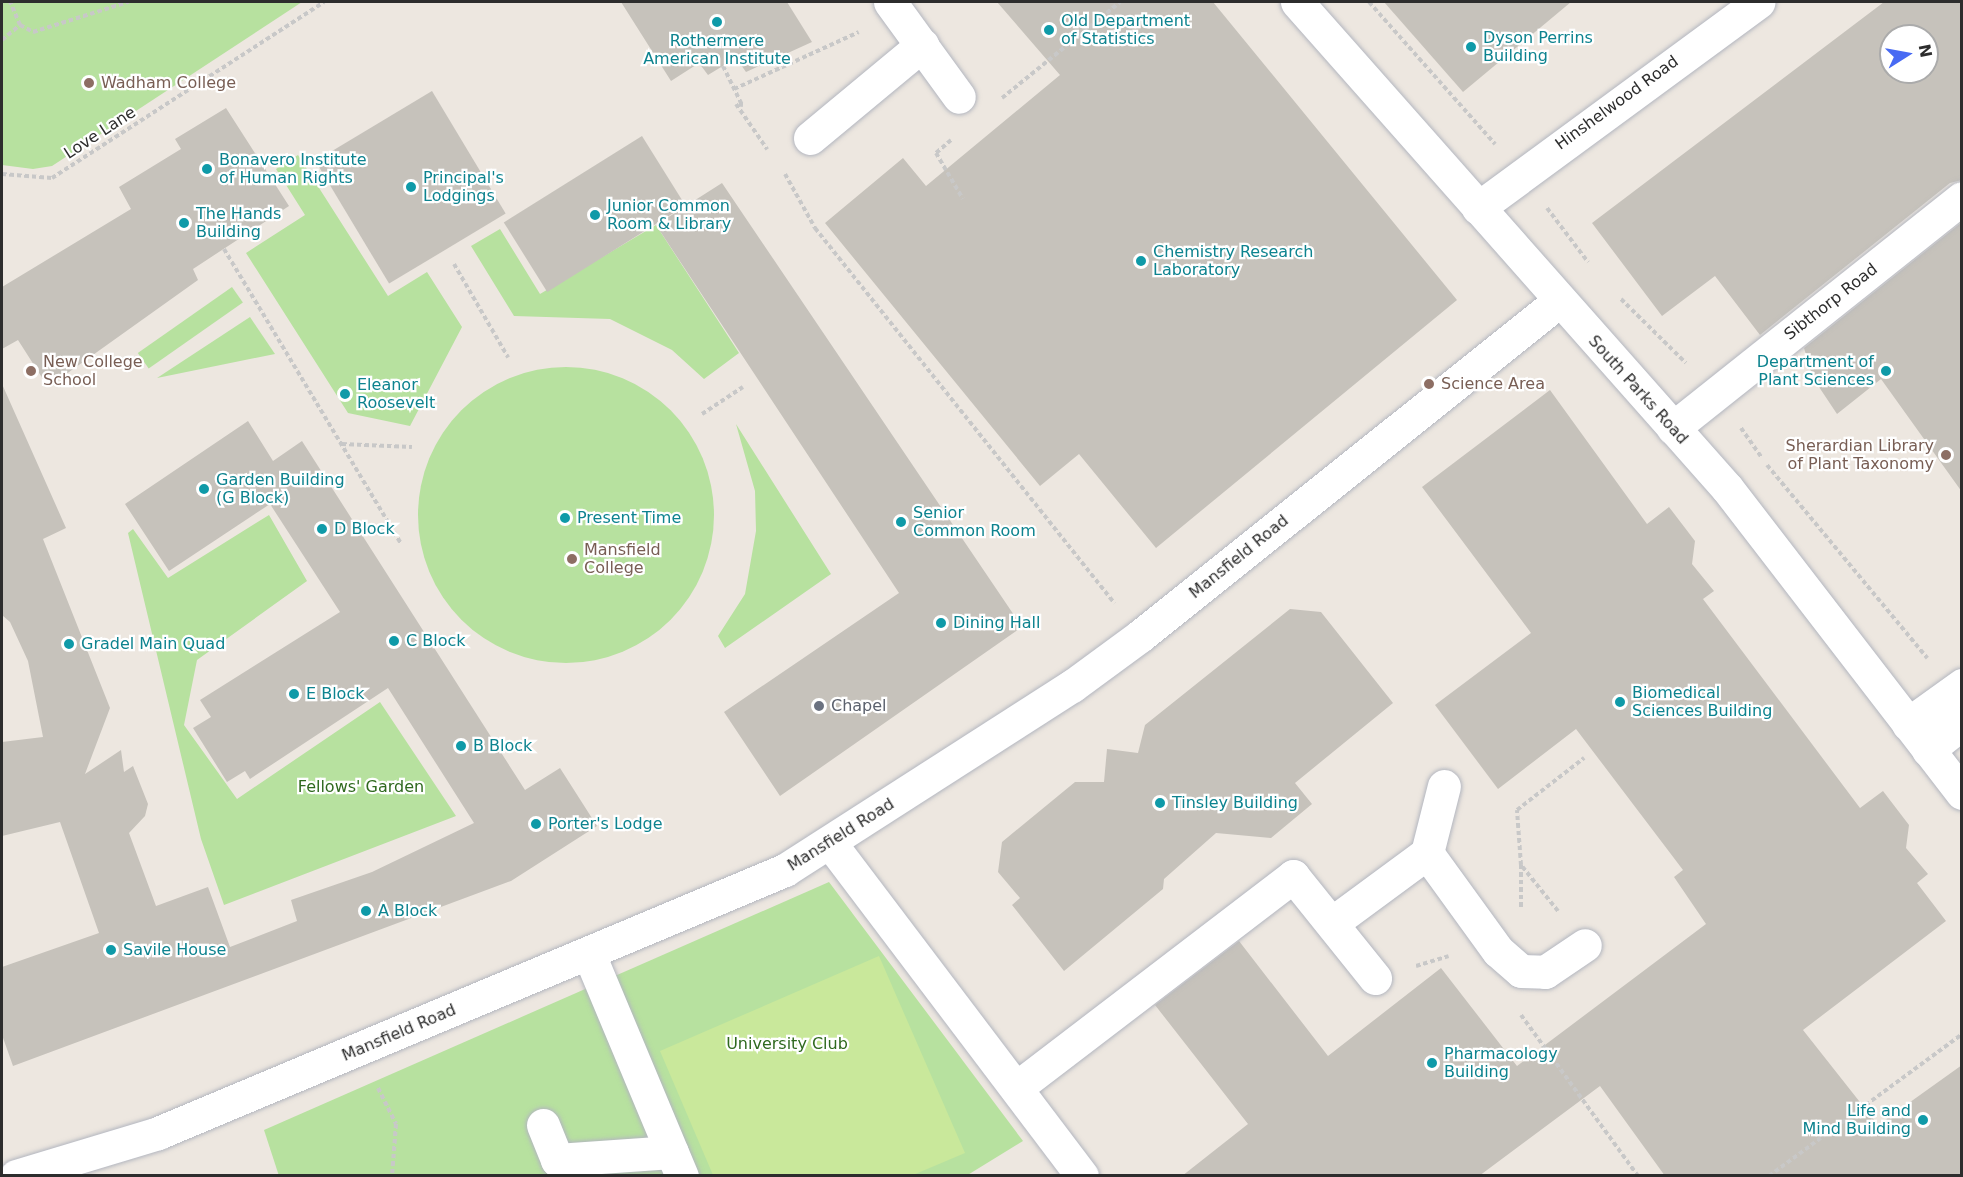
<!DOCTYPE html>
<html>
<head>
<meta charset="utf-8">
<style>
	body { margin:0 }
	#map { position:relative; width:1963px; height:1177px; overflow:hidden; background:#ede7e0; font-family:"DejaVu Sans",sans-serif }
	div>[style] { position:absolute }
	.green>* { inset:0; background:#b7e19f; transform-origin:0 0 }
	.round { border-radius:50% }
	.pitch>* { inset:0; background:#c9e89b }
	.building>* { inset:0; background:#c6c2bb; transform-origin:0 0 }
	.path>* { height:4px; margin-top:-2px; transform-origin:0; background:repeating-linear-gradient(90deg,#c8c8c8 0 4.5px,transparent 0 7.5px) }
	.roads { filter:drop-shadow(0 0 2px #b3b6bf) drop-shadow(0 0 2px #b3b6bf) }
	.minor>* { height:33px; margin:-16.5px; padding:0 16.5px; transform-origin:16.5px; border-radius:16.5px; background:#fff }
	.dots>* { width:16px; height:16px; translate:-50% -50%; box-sizing:border-box; border:3px solid #fff; border-radius:50% }
	span { translate:-50% -50%; white-space:nowrap; text-align:center; line-height:1.15; -webkit-text-stroke:4.5px #fff; paint-order:stroke }
	.culture-label { font-size:16px; color:#0d838f }
	.left { translate:0 -50%; text-align:left }
	.right { translate:-100% -50%; text-align:right }
	.education-label { font-size:16px; color:#785e54 }
	.street-label { font-size:16px; color:#2d2d2d }
	.worship-label { font-size:16px; color:#5b616d }
	.park-label { font-size:16px; color:#2f691e }
	.frame { position:absolute; inset:0; border:3px solid #2d2d2d; pointer-events:none }
	.north { position:absolute; left:1879px; top:24px; width:60px; height:60px; box-sizing:border-box; background:#fff; border:2px solid #ababab; border-radius:50%; rotate:79deg; font-size:16px; font-weight:700; line-height:24px; text-align:center; color:#2d2d2d }
	.north::after { content:''; display:block; margin:auto; width:21px; height:27px; background:#486af3; clip-path:polygon(50% 0,100% 100%,50% 72%,0 100%) }
</style>
</head>
<body>
<div id="map">
	<div class="green">
		<i style="clip-path:polygon(2px 2px,302px 2px,52px 166px,33px 169px,2px 165px)"></i>
		<i style="clip-path:polygon(298px 155px,388px 296px,427px 272px,462px 327px,410px 426px,348px 413px,246px 253px,305px 215px,276px 169px)"></i>
		<i style="clip-path:polygon(656px 225px,739px 353px,704px 379px,672px 350px,610px 319px,514px 316px,471px 246px,500px 229px,540px 294px)"></i>
		<i style="left:232px;top:287px;width:19px;height:115px;rotate:55deg"></i>
		<i style="clip-path:polygon(250px 317px,275px 354px,157px 378px)"></i>
		<i class="round" style="left:418px;top:367px;width:296px;height:296px"></i>
		<i style="clip-path:polygon(736px 424px,831px 574px,725px 648px,718px 636px,745px 594px,756px 531px,755px 491px)"></i>
		<i style="clip-path:polygon(269px 515px,307px 581px,197px 660px,184px 725px,237px 799px,380px 702px,456px 816px,224px 905px,201px 839px,128px 533px,133px 529px,168px 578px)"></i>
		<i style="clip-path:polygon(829px 882px,1023px 1141px,966px 1176px,279px 1176px,264px 1130px)"></i>
	</div>
	<div class="pitch">
		<i style="clip-path:polygon(879px 956px,965px 1153px,913px 1175px,713px 1175px,660px 1051px)"></i>
	</div>
	<div class="building">
		<i style="clip-path:polygon(621px 2px,787px 2px,812px 42px,746px 72px,736px 58px,708px 75px,699px 63px,671px 81px)"></i>
		<i style="clip-path:polygon(997px 2px,1213px 2px,1457px 300px,1156px 548px,1079px 454px,1040px 486px,825px 223px,903px 158px,926px 186px,1060px 75px)"></i>
		<i style="clip-path:polygon(1384px 2px,1571px 2px,1463px 92px)"></i>
		<i style="clip-path:polygon(evenodd,1884px 2px,1962px 2px,1962px 180px,1950px 183px,1760px 335px,1715px 276px,1662px 316px,1592px 223px,1884px 2px,1891px 36px,1927px 36px,1927px 72px,1891px 72px,1891px 36px)"></i>
		<i style="left:432px;top:91px;width:143px;height:136px;rotate:59deg"></i>
		<i style="clip-path:polygon(226px 108px,289px 206px,193px 269px,198px 280px,48px 387px,18px 340px,2px 349px,2px 287px,131px 209px,119px 187px,181px 149px,175px 139px)"></i>
		<i style="left:642px;top:136px;width:82px;height:163px;rotate:58deg"></i>
		<i style="clip-path:polygon(722px 183px,1022px 627px,780px 796px,724px 712px,899px 593px,656px 225px)"></i>
		<i style="clip-path:polygon(1962px 222px,1962px 492px,1881px 379px,1837px 414px,1813px 378px,1804px 348px)"></i>
		<i style="clip-path:polygon(2px 384px,66px 528px,43px 539px,110px 708px,85px 774px,121px 750px,124px 772px,133px 766px,148px 804px,145px 816px,129px 833px,156px 906px,208px 887px,230px 947px,297px 921px,291px 900px,372px 872px,474px 823px,388px 688px,250px 779px,245px 771px,227px 782px,193px 728px,211px 717px,200px 700px,340px 612px,270px 504px,169px 571px,125px 504px,248px 421px,273px 461px,302px 441px,525px 790px,560px 768px,597px 826px,511px 881px,13px 1066px,2px 1035px,2px 967px,99px 933px,60px 822px,2px 836px,2px 742px,43px 737px,28px 661px,10px 622px,2px 615px)"></i>
		<i style="clip-path:polygon(1550px 390px,1647px 524px,1669px 507px,1695px 541px,1692px 564px,1714px 591px,1703px 599px,1860px 808px,1883px 791px,1909px 825px,1906px 848px,1928px 874px,1917px 883px,1946px 921px,1803px 1030px,1878px 1125px,1962px 1065px,1962px 1176px,1665px 1176px,1600px 1086px,1479px 1176px,1182px 1176px,1248px 1124px,1155px 1005px,1239px 941px,1328px 1056px,1441px 968px,1517px 1066px,1706px 924px,1674px 877px,1683px 870px,1576px 729px,1498px 789px,1435px 705px,1531px 633px,1422px 487px)"></i>
		<i style="clip-path:polygon(1290px 609px,1321px 612px,1393px 703px,1295px 783px,1312px 804px,1271px 838px,1216px 833px,1164px 879px,1163px 889px,1064px 971px,1012px 905px,1020px 898px,998px 872px,1002px 842px,1075px 782px,1104px 782px,1107px 749px,1138px 753px,1145px 725px)"></i>
	</div>
	<div class="path">
		<i style="left:1369px;top:2px;width:190px;rotate:48.4deg"></i>
		<i style="left:20px;top:25px;width:15px;rotate:28deg"></i>
		<i style="left:33px;top:32px;width:100px;rotate:-17.5deg"></i>
		<i style="left:2px;top:40px;width:23px;rotate:-40deg"></i>
		<i style="left:20px;top:25px;width:25px;rotate:-113deg"></i>
		<i style="left:723px;top:66px;width:43px;rotate:64deg"></i>
		<i style="left:734px;top:89px;width:137px;rotate:-24.5deg"></i>
		<i style="left:1002px;top:98px;width:152px;rotate:-39.1deg"></i>
		<i style="left:743px;top:105px;width:7px;rotate:-172deg"></i>
		<i style="left:736px;top:104px;width:55px;rotate:55.4deg"></i>
		<i style="left:951px;top:140px;width:20px;rotate:139deg"></i>
		<i style="left:936px;top:153px;width:53px;rotate:59.6deg"></i>
		<i style="left:2px;top:174px;width:50px;rotate:4.6deg"></i>
		<i style="left:52px;top:178px;width:324px;rotate:-32.9deg"></i>
		<i style="left:785px;top:174px;width:62px;rotate:60.9deg"></i>
		<i style="left:815px;top:228px;width:480px;rotate:51.4deg"></i>
		<i style="left:1547px;top:208px;width:68px;rotate:52.8deg"></i>
		<i style="left:224px;top:249px;width:344px;rotate:59deg"></i>
		<i style="left:454px;top:264px;width:108px;rotate:59.9deg"></i>
		<i style="left:1621px;top:299px;width:91px;rotate:44.6deg"></i>
		<i style="left:702px;top:414px;width:49px;rotate:-33.4deg"></i>
		<i style="left:1741px;top:428px;width:35px;rotate:55deg"></i>
		<i style="left:342px;top:444px;width:70px;rotate:2.5deg"></i>
		<i style="left:1767px;top:465px;width:251px;rotate:50.3deg"></i>
		<i style="left:1521px;top:865px;width:44px;rotate:90deg"></i>
		<i style="left:1558px;top:911px;width:59px;rotate:-128.8deg"></i>
		<i style="left:1521px;top:865px;width:55px;rotate:-94.2deg"></i>
		<i style="left:1517px;top:810px;width:85px;rotate:-37.8deg"></i>
		<i style="left:1416px;top:966px;width:34px;rotate:-17deg"></i>
		<i style="left:1521px;top:1015px;width:199px;rotate:54deg"></i>
		<i style="left:378px;top:1088px;width:40px;rotate:63.4deg"></i>
		<i style="left:396px;top:1124px;width:52px;rotate:94.4deg"></i>
		<i style="left:1769px;top:1176px;width:240px;rotate:-36.3deg"></i>
	</div>
	<div class="roads">
		<div class="minor">
			<i style="left:890px;top:2px;width:117px;rotate:54deg"></i>
			<i style="left:1297px;top:2px;width:649px;rotate:48.5deg"></i>
			<i style="left:1727px;top:488px;width:385px;rotate:52.4deg"></i>
			<i style="left:810px;top:138px;width:146px;rotate:-39.7deg"></i>
			<i style="left:1478px;top:208px;width:348px;rotate:-36.3deg"></i>
			<i style="left:1673px;top:428px;width:369px;rotate:-38.5deg"></i>
			<i style="left:1908px;top:724px;width:67px;rotate:-35.8deg"></i>
			<i style="left:1928px;top:750px;width:43px;rotate:-38.5deg"></i>
			<i style="left:831px;top:844px;width:416px;rotate:52.9deg"></i>
			<i style="left:1427px;top:853px;width:69px;rotate:-75.8deg"></i>
			<i style="left:1332px;top:923px;width:118px;rotate:-36.4deg"></i>
			<i style="left:1427px;top:853px;width:121px;rotate:54.1deg"></i>
			<i style="left:1498px;top:951px;width:30px;rotate:41deg"></i>
			<i style="left:1521px;top:971px;width:24px;rotate:2deg"></i>
			<i style="left:1545px;top:972px;width:48px;rotate:-34deg"></i>
			<i style="left:589px;top:954px;width:241px;rotate:67.3deg"></i>
			<i style="left:1016px;top:1088px;width:349px;rotate:-37.4deg"></i>
			<i style="left:1293px;top:876px;width:131px;rotate:51.2deg"></i>
			<i style="left:543px;top:1125px;width:38px;rotate:68deg"></i>
			<i style="left:557px;top:1160px;width:115px;rotate:-4deg"></i>
			<i style="left:16px;top:1176px;width:148px;rotate:-16.8deg"></i>
			<i style="left:158px;top:1133px;width:680px;rotate:-22.76deg"></i>
			<i style="left:785px;top:870px;width:341px;rotate:-32.7deg"></i>
			<i style="left:1072px;top:686px;width:84px;rotate:-36.3deg"></i>
			<i style="left:1140px;top:636px;width:536px;rotate:-38.64deg"></i>
		</div>
	</div>
	<div class="dots">
		<i style="left:717px;top:22px;background:#0f9aa8"></i>
		<i style="left:1049px;top:30px;background:#0f9aa8"></i>
		<i style="left:1471px;top:47px;background:#0f9aa8"></i>
		<i style="left:89px;top:83px;background:#8d6e63"></i>
		<i style="left:207px;top:169px;background:#0f9aa8"></i>
		<i style="left:411px;top:187px;background:#0f9aa8"></i>
		<i style="left:595px;top:215px;background:#0f9aa8"></i>
		<i style="left:184px;top:223px;background:#0f9aa8"></i>
		<i style="left:1141px;top:261px;background:#0f9aa8"></i>
		<i style="left:31px;top:371px;background:#8d6e63"></i>
		<i style="left:1886px;top:371px;background:#0f9aa8"></i>
		<i style="left:1429px;top:384px;background:#8d6e63"></i>
		<i style="left:345px;top:394px;background:#0f9aa8"></i>
		<i style="left:1946px;top:455px;background:#8d6e63"></i>
		<i style="left:204px;top:489px;background:#0f9aa8"></i>
		<i style="left:565px;top:518px;background:#0f9aa8"></i>
		<i style="left:901px;top:522px;background:#0f9aa8"></i>
		<i style="left:322px;top:529px;background:#0f9aa8"></i>
		<i style="left:572px;top:559px;background:#8d6e63"></i>
		<i style="left:941px;top:623px;background:#0f9aa8"></i>
		<i style="left:394px;top:641px;background:#0f9aa8"></i>
		<i style="left:69px;top:644px;background:#0f9aa8"></i>
		<i style="left:294px;top:694px;background:#0f9aa8"></i>
		<i style="left:1620px;top:702px;background:#0f9aa8"></i>
		<i style="left:819px;top:706px;background:#6b7280"></i>
		<i style="left:461px;top:746px;background:#0f9aa8"></i>
		<i style="left:1160px;top:803px;background:#0f9aa8"></i>
		<i style="left:536px;top:824px;background:#0f9aa8"></i>
		<i style="left:366px;top:911px;background:#0f9aa8"></i>
		<i style="left:111px;top:950px;background:#0f9aa8"></i>
		<i style="left:1432px;top:1063px;background:#0f9aa8"></i>
		<i style="left:1923px;top:1120px;background:#0f9aa8"></i>
	</div>
	<div class="culture-label">
		<span class="left" style="left:1061px;top:30px">Old Department<br>of Statistics</span>
		<span class="left" style="left:1483px;top:47px">Dyson Perrins<br>Building</span>
		<span style="left:717px;top:50px">Rothermere<br>American Institute</span>
		<span class="left" style="left:219px;top:169px">Bonavero Institute<br>of Human Rights</span>
		<span class="left" style="left:423px;top:187px">Principal's<br>Lodgings</span>
		<span class="left" style="left:607px;top:215px">Junior Common<br>Room &amp; Library</span>
		<span class="left" style="left:196px;top:223px">The Hands<br>Building</span>
		<span class="left" style="left:1153px;top:261px">Chemistry Research<br>Laboratory</span>
		<span class="right" style="left:1874px;top:371px">Department of<br>Plant Sciences</span>
		<span class="left" style="left:357px;top:394px">Eleanor<br>Roosevelt</span>
		<span class="left" style="left:216px;top:489px">Garden Building<br>(G Block)</span>
		<span class="left" style="left:913px;top:522px">Senior<br>Common Room</span>
		<span class="left" style="left:577px;top:518px">Present Time</span>
		<span class="left" style="left:334px;top:529px">D Block</span>
		<span class="left" style="left:953px;top:623px">Dining Hall</span>
		<span class="left" style="left:406px;top:641px">C Block</span>
		<span class="left" style="left:81px;top:644px">Gradel Main Quad</span>
		<span class="left" style="left:1632px;top:702px">Biomedical<br>Sciences Building</span>
		<span class="left" style="left:306px;top:694px">E Block</span>
		<span class="left" style="left:473px;top:746px">B Block</span>
		<span class="left" style="left:1172px;top:803px">Tinsley Building</span>
		<span class="left" style="left:548px;top:824px">Porter's Lodge</span>
		<span class="left" style="left:378px;top:911px">A Block</span>
		<span class="left" style="left:123px;top:950px">Savile House</span>
		<span class="left" style="left:1444px;top:1063px">Pharmacology<br>Building</span>
		<span class="right" style="left:1911px;top:1120px">Life and<br>Mind Building</span>
	</div>
	<div class="education-label">
		<span class="left" style="left:101px;top:83px">Wadham College</span>
		<span class="left" style="left:43px;top:371px">New College<br>School</span>
		<span class="left" style="left:1441px;top:384px">Science Area</span>
		<span class="right" style="left:1934px;top:455px">Sherardian Library<br>of Plant Taxonomy</span>
		<span class="left" style="left:584px;top:559px">Mansfield<br>College</span>
	</div>
	<div class="street-label">
		<span style="left:1617px;top:103px;rotate:-36deg">Hinshelwood Road</span>
		<span style="left:100px;top:133px;rotate:-33deg">Love Lane</span>
		<span style="left:1831px;top:302px;rotate:-38deg">Sibthorp Road</span>
		<span style="left:1638px;top:390px;rotate:48deg">South Parks Road</span>
		<span style="left:1239px;top:557px;rotate:-39deg">Mansfield Road</span>
		<span style="left:841px;top:835px;rotate:-32deg">Mansfield Road</span>
		<span style="left:399px;top:1033px;rotate:-23deg">Mansfield Road</span>
	</div>
	<div class="worship-label">
		<span class="left" style="left:831px;top:706px">Chapel</span>
	</div>
	<div class="park-label">
		<span style="left:361px;top:787px">Fellows' Garden</span>
		<span style="left:787px;top:1044px">University Club</span>
	</div>
	<div class="frame"></div>
	<div class="north">N</div>
</div>
</body>
</html>
